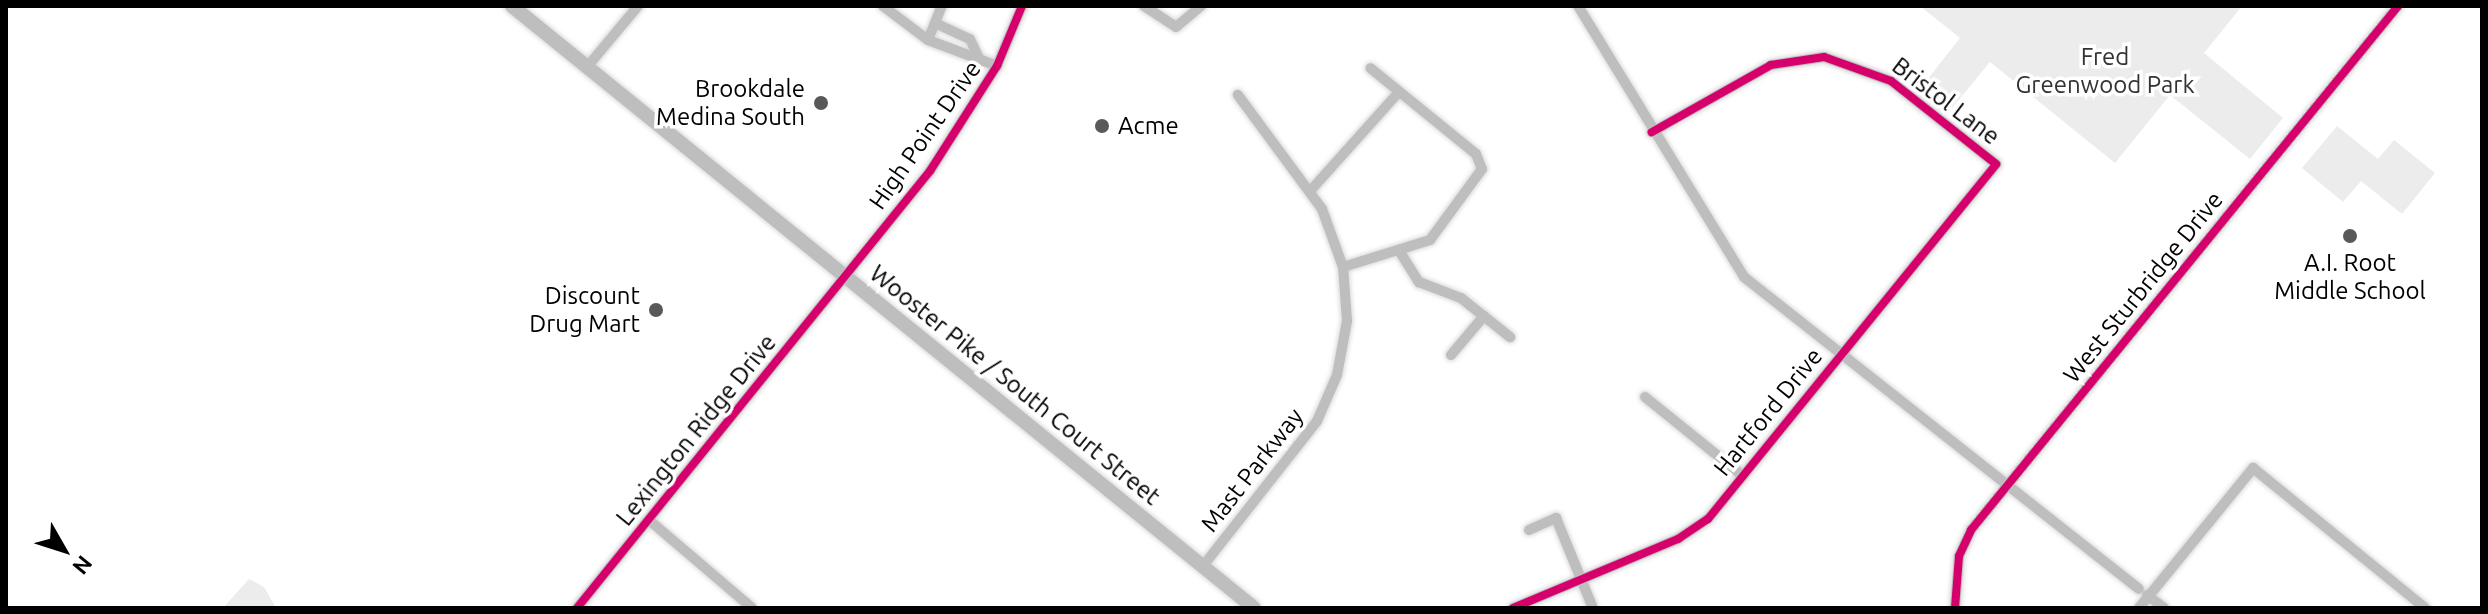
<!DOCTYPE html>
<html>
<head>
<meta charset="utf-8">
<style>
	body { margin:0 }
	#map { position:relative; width:2488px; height:614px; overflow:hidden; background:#fff; font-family:Ubuntu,sans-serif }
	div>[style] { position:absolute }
	.green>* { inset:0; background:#ececec }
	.roads { filter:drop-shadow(0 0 2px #dbdbdb) drop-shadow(0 0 2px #dbdbdb) }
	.minor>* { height:10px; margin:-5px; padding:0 5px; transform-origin:5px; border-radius:5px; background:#bebebe }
	.major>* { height:14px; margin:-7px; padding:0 7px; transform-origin:7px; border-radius:7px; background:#bebebe }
	.cycleway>* { height:8px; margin:-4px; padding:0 4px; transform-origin:4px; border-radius:4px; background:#d6006c }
	.dots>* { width:22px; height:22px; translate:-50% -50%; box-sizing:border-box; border:4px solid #fff; border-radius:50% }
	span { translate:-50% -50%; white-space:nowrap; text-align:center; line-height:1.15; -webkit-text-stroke:7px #fff; paint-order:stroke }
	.park-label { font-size:24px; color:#333 }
	.poi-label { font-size:24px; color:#000 }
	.right { translate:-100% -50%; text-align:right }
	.left { translate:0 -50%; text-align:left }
	.street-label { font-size:24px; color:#000 }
	.frame { position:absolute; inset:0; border:8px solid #000; pointer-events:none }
	.north { position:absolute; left:24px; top:510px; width:80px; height:80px; -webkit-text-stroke:6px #fff; paint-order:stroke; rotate:129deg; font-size:22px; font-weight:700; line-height:32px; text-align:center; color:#000 }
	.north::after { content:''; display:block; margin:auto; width:28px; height:36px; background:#000; clip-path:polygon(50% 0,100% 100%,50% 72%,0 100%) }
</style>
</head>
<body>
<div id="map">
	<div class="green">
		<i style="clip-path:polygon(1920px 6px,2242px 6px,2204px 53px,2283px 118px,2250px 159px,2170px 95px,2115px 163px,1990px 62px,1952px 108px,1923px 85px,1960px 38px)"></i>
		<i style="clip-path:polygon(2337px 126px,2378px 159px,2394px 140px,2435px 173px,2402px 214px,2361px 181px,2343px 202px,2302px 168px)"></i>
		<i style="clip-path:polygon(249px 579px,264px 587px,276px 608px,223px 608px)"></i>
	</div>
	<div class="roads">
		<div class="minor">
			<i style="left:883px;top:6px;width:56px;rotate:37.1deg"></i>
			<i style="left:928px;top:40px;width:74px;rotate:20.6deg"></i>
			<i style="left:1144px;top:6px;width:38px;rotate:33deg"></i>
			<i style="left:1176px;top:27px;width:33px;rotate:-40deg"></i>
			<i style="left:1578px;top:6px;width:318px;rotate:58.5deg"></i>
			<i style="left:1744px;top:277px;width:503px;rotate:38.3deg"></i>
			<i style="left:935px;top:23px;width:38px;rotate:25deg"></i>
			<i style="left:970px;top:39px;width:23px;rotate:65deg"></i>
			<i style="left:928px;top:40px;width:37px;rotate:-68deg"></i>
			<i style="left:587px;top:67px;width:80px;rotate:-50.1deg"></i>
			<i style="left:1311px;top:190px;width:132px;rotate:-48.1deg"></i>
			<i style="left:1400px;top:252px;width:36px;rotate:58deg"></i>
			<i style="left:1419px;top:282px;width:45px;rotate:20.9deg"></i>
			<i style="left:1461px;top:298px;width:63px;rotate:38.5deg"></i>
			<i style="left:1343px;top:267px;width:91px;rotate:-17.2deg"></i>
			<i style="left:1430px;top:240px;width:88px;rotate:-53.8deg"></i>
			<i style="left:1482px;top:169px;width:16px;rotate:-112deg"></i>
			<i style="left:1476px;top:154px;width:136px;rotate:-140.9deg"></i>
			<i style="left:1451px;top:355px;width:51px;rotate:-49.8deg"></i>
			<i style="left:1645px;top:397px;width:126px;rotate:38.9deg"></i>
			<i style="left:649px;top:520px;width:135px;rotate:40.5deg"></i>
			<i style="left:1529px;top:530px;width:30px;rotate:-24deg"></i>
			<i style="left:1556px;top:518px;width:97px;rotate:67.7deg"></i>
			<i style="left:1203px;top:566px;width:184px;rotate:-51.8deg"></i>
			<i style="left:1317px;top:421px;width:50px;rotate:-66.5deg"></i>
			<i style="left:1337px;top:375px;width:55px;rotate:-79.5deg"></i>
			<i style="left:1347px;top:321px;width:54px;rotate:-94.2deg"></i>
			<i style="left:1343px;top:267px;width:62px;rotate:-109.9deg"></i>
			<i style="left:1322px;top:209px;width:142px;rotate:-126.4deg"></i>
			<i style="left:2147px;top:595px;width:21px;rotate:37deg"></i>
			<i style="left:577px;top:608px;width:562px;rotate:-51.07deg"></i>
			<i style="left:930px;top:171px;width:125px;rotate:-57.5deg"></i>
			<i style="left:997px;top:66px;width:65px;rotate:-67.4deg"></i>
			<i style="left:1513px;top:608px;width:179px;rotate:-22.7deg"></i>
			<i style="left:1678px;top:539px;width:36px;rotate:-34deg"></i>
			<i style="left:1708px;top:519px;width:457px;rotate:-50.9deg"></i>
			<i style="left:1996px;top:164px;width:134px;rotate:-141.7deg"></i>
			<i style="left:1891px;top:81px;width:71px;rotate:-160.3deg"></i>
			<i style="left:1824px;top:57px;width:54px;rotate:171.4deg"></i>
			<i style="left:1771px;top:65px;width:137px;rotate:150.6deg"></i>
			<i style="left:1955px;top:608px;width:52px;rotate:-85.6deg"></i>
			<i style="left:1959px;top:556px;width:29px;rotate:-65deg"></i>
			<i style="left:1971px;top:530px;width:676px;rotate:-50.82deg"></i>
			<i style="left:2139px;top:608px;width:181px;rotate:-50.8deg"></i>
			<i style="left:2253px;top:468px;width:222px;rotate:39.1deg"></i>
		</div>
		<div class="major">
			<i style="left:512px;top:6px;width:955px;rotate:39.05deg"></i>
		</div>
	</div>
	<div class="cycleway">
		<i style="left:577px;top:608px;width:562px;rotate:-51.07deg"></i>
		<i style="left:930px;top:171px;width:125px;rotate:-57.5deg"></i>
		<i style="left:997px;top:66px;width:65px;rotate:-67.4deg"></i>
		<i style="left:1513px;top:608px;width:179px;rotate:-22.7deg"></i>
		<i style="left:1678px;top:539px;width:36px;rotate:-34deg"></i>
		<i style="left:1708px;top:519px;width:457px;rotate:-50.9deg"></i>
		<i style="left:1996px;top:164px;width:134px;rotate:-141.7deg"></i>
		<i style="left:1891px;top:81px;width:71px;rotate:-160.3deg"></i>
		<i style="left:1824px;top:57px;width:54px;rotate:171.4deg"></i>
		<i style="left:1771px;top:65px;width:137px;rotate:150.6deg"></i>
		<i style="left:1955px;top:608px;width:52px;rotate:-85.6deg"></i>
		<i style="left:1959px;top:556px;width:29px;rotate:-65deg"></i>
		<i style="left:1971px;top:530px;width:676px;rotate:-50.82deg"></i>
	</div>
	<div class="dots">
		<i style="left:821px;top:103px;background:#595959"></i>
		<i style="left:1102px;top:126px;background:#595959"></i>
		<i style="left:2350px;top:236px;background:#595959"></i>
		<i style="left:656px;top:310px;background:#595959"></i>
	</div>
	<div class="park-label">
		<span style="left:2105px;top:71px">Fred<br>Greenwood Park</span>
	</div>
	<div class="poi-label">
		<span class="right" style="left:805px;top:103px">Brookdale<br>Medina South</span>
		<span class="left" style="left:1118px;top:126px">Acme</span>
		<span style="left:2350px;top:277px">A.I. Root<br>Middle School</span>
		<span class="right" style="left:640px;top:310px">Discount<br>Drug Mart</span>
	</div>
	<div class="street-label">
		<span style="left:1946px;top:101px;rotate:37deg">Bristol Lane</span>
		<span style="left:925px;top:135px;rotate:-55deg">High Point Drive</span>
		<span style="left:2143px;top:287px;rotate:-51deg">West Sturbridge Drive</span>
		<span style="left:1015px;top:385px;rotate:39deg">Wooster Pike / South Court Street</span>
		<span style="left:1768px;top:412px;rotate:-51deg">Hartford Drive</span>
		<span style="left:696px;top:430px;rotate:-51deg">Lexington Ridge Drive</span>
		<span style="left:1252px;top:470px;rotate:-52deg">Mast Parkway</span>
	</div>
	<div class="frame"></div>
	<div class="north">N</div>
</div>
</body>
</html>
